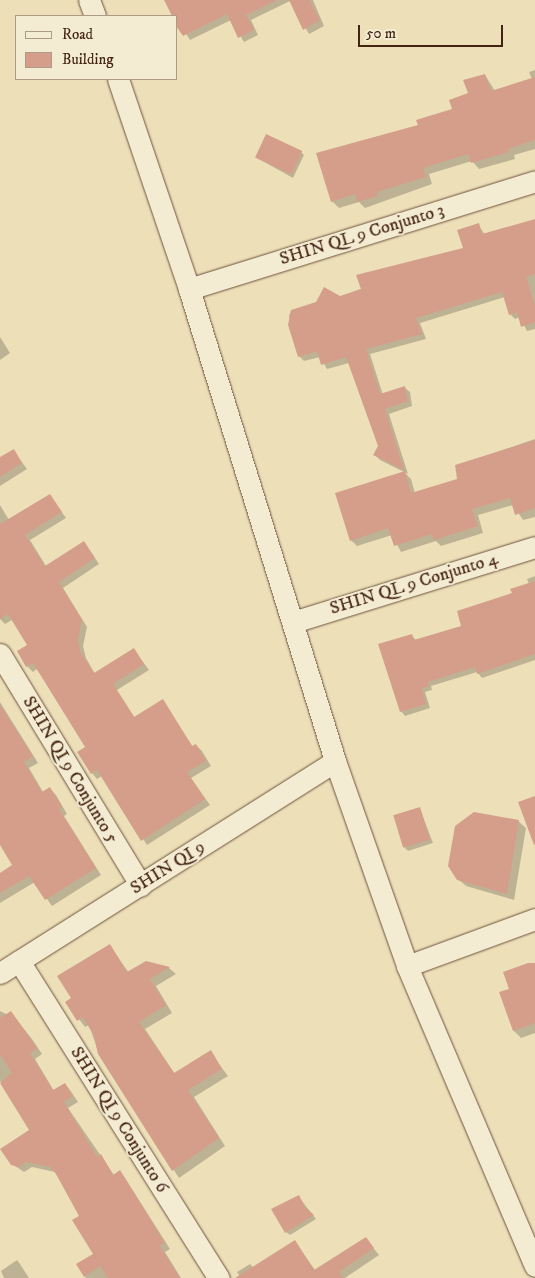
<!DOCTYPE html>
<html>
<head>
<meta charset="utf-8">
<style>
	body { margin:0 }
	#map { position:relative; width:535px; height:1278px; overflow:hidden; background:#ede0b9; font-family:"IM FELL DW Pica",serif }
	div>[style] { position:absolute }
	.shadow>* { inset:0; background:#0003 }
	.building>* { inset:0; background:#d49e8a; transform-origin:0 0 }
	.roads { filter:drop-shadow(0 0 1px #6e523c) drop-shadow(0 0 1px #6e523c) }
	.minor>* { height:21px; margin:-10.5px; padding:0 10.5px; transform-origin:10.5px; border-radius:10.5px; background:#f3ebd2 }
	span { translate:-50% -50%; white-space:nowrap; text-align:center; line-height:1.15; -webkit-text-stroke:4px #f3ebd2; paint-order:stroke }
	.street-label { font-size:18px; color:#442313 }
	.legend { position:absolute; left:15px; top:15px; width:162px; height:65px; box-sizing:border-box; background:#f3ebd2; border:1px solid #ad9b86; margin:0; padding:6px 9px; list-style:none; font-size:15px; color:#442313 }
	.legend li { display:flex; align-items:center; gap:10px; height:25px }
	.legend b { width:25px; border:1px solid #ad9b86 }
	.scale { position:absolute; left:358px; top:25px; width:145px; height:22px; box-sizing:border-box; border:2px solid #442313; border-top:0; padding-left:6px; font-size:15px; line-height:18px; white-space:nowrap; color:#442313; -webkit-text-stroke:4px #f3ebd2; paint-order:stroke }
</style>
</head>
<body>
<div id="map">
	<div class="shadow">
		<i style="clip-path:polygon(165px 0,313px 0,324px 26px,309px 34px,290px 1px,251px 20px,258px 35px,244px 42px,231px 20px,190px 40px)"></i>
		<i style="clip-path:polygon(535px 70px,535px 149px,514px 155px,515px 159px,479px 169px,472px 161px,429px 174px,432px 184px,365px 208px,359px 202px,339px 208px,332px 201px,420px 125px,453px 110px,485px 75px,495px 91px,532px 79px,529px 72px)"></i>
		<i style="clip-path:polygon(301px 152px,304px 155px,293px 178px,257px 158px)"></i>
		<i style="clip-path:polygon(535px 221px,535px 329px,527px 331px,520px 317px,515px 319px,510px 314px,505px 297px,420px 323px,426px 339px,370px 354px,383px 395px,405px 388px,410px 392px,412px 406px,389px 414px,408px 474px,380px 460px,375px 455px,380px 446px,349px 363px,327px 369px,320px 357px,304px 361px,299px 356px,289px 315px,292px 311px,340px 297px,464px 249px,478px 224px,485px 235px)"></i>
		<i style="clip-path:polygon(0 337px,10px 353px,0 360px)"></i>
		<i style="clip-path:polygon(535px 439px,535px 517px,523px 520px,513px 505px,478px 515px,483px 533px,441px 546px,436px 541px,401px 552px,392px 535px,357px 546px,351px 540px,404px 472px,411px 479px,415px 493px,459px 480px,456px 466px)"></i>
		<i style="clip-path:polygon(13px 450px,27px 469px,0 486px,0 458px)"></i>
		<i style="clip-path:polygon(50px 495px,66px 518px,30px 540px,46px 566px,84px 542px,99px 564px,63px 588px,87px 627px,83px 646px,86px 658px,95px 674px,134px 650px,149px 670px,117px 690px,135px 718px,162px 700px,193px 747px,196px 745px,202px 751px,211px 766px,191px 778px,210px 805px,147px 845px,102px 776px,97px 779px,92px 773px,87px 747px,38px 668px,33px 672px,27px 666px,28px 645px,12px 620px,5px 624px,0 619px,0 505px,9px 520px)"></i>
		<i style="clip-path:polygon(535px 576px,535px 660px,482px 678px,477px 672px,431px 686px,432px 690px,425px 692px,430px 708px,405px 716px,401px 711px,411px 635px,416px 640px,463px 626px,529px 584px,527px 579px)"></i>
		<i style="clip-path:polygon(0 702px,38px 763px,29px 768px,43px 792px,50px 789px,56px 795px,67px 814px,64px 816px,101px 875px,52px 906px,35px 882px,0 903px,0 874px,14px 865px,0 843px)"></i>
		<i style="clip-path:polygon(420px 809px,433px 843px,408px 851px,405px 848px)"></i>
		<i style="clip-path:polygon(518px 821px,526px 828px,514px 900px,466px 886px,458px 879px)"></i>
		<i style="clip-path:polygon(110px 946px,129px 973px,146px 962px,169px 968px,176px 974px,156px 986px,172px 1013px,145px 1029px,175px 1074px,210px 1052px,228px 1076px,194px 1097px,225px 1146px,179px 1178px,99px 1054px,89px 1025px,85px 1027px,66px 1002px,72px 999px)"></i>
		<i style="clip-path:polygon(535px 964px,535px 1033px,521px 1038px,514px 1031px,511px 990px)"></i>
		<i style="clip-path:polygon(0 1011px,16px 1019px,32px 1039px,42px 1054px,35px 1059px,54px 1091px,65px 1084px,70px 1090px,78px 1102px,68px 1108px,114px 1175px,120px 1172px,125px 1178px,170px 1249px,165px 1252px,181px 1278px,86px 1278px,78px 1265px,94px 1254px,75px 1201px,55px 1172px,32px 1167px,24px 1172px,12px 1164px,30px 1130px,0 1081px)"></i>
		<i style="clip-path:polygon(298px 1196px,316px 1219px,290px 1235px,286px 1232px)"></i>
		<i style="clip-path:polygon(366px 1239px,379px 1255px,345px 1278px,241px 1278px,237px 1272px,250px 1264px,254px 1268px,295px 1242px,315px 1270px)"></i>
		<i style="clip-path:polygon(17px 1260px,20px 1264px,29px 1278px,4px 1278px,1px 1271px)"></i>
	</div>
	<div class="building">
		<i style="clip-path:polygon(164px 0,277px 0,246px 15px,254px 30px,238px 38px,227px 14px,183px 36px,176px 26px,176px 16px,172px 16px)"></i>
		<i style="clip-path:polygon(289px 0,309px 0,320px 20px,303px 30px)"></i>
		<i style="clip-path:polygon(485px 74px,491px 91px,535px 77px,535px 140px,508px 149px,509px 152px,471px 163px,468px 154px,423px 168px,426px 177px,377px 192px,378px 196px,357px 202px,355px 194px,331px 202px,316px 153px,418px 125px,416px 120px,452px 109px,449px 100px,468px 93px,463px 80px)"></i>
		<i style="left:266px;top:134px;width:40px;height:26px;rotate:25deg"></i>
		<i style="clip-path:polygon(535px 219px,535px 274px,526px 277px,535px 306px,535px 322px,521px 327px,517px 312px,509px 315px,502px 292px,416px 318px,422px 334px,366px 349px,380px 394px,405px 386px,408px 401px,385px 409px,404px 470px,373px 455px,378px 446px,346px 357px,321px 365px,317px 351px,298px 357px,288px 325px,291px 310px,316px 302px,324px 287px,340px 296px,361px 289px,356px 275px,463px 248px,457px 230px,479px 223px,482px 234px)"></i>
		<i style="clip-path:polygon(535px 440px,535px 508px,515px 515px,510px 498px,472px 509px,478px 526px,434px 540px,432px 534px,394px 546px,388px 528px,350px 541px,335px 493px,405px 471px,411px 493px,457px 479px,455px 465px)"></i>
		<i style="clip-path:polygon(14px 449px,22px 463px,0 477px,0 457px)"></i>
		<i style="clip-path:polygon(50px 494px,62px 512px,25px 535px,45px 566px,84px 541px,95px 558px,59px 582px,82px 620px,78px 640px,80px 651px,94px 673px,134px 648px,144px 664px,113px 684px,134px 717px,163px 699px,192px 746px,196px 744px,206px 761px,187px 772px,205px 799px,141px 841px,97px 770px,91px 774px,77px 752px,85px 747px,33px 663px,26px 667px,17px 651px,27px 645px,8px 614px,0 619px,0 524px)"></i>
		<i style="clip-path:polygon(535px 581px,535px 654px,477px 674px,475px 667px,428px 682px,429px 686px,422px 688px,426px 704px,400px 712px,378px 644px,412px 634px,414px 640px,461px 626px,457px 611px,512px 593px,510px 589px)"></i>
		<i style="clip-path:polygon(0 705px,33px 756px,24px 762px,42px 792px,50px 787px,62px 807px,59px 809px,96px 868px,45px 900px,29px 876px,0 893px,0 873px,12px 865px,0 845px)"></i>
		<i style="clip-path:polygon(535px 796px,535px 844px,534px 845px,518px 802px)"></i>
		<i style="left:420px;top:807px;width:34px;height:28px;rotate:73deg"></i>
		<i style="clip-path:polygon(474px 812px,519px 820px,507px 894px,457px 880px,448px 866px,455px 826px)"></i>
		<i style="clip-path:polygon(110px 944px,127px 972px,146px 961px,170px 967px,150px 979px,166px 1005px,139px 1022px,174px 1073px,211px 1050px,222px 1069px,188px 1090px,219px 1138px,172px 1171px,98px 1054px,94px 1036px,83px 1017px,77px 1021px,65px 1002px,71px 998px,57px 976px)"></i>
		<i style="clip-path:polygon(528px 963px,535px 963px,535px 1023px,513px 1031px,499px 992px,509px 989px,503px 972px)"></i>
		<i style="clip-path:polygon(11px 1011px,37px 1048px,30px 1053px,53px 1090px,65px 1083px,73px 1096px,64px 1102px,97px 1157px,101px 1154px,113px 1175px,120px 1170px,165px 1243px,160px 1246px,180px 1278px,108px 1278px,100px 1266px,84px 1277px,76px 1264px,93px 1254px,72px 1220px,79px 1216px,56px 1174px,50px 1167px,26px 1162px,18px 1167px,11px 1165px,0 1149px,29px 1130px,0 1083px,12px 1073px,0 1054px,0 1018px)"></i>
		<i style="clip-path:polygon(299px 1195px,305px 1207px,314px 1215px,285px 1233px,271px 1209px)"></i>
		<i style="clip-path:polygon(366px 1237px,374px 1248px,339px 1272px,343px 1278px,235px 1278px,295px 1240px,314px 1270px)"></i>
	</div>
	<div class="roads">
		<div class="minor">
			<i style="left:89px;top:0;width:17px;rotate:69deg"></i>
			<i style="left:118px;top:79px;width:222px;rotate:71.3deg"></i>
			<i style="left:189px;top:289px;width:494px;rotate:72.8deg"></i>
			<i style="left:335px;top:761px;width:217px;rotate:70.6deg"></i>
			<i style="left:407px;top:966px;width:326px;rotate:66.9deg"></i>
			<i style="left:189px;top:289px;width:362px;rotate:-17.3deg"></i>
			<i style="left:293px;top:622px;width:253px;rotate:-17.2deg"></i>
			<i style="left:0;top:654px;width:271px;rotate:58.7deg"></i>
			<i style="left:19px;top:961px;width:375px;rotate:57.8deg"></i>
			<i style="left:407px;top:966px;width:136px;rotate:-20.2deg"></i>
			<i style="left:0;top:973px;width:396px;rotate:-32.3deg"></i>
		</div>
	</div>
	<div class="street-label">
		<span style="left:362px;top:235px;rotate:-17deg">SHIN QL 9 Conjunto 3</span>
		<span style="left:414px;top:584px;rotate:-17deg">SHIN QL 9 Conjunto 4</span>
		<span style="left:70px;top:770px;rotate:59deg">SHIN QI 9 Conjunto 5</span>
		<span style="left:168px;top:868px;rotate:-32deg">SHIN QI 9</span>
		<span style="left:119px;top:1120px;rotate:58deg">SHIN QI 9 Conjunto 6</span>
	</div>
	<ul class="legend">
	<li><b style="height:6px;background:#f3ebd2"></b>Road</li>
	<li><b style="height:14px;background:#d49e8a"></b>Building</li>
	</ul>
	<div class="scale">50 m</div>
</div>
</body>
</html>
